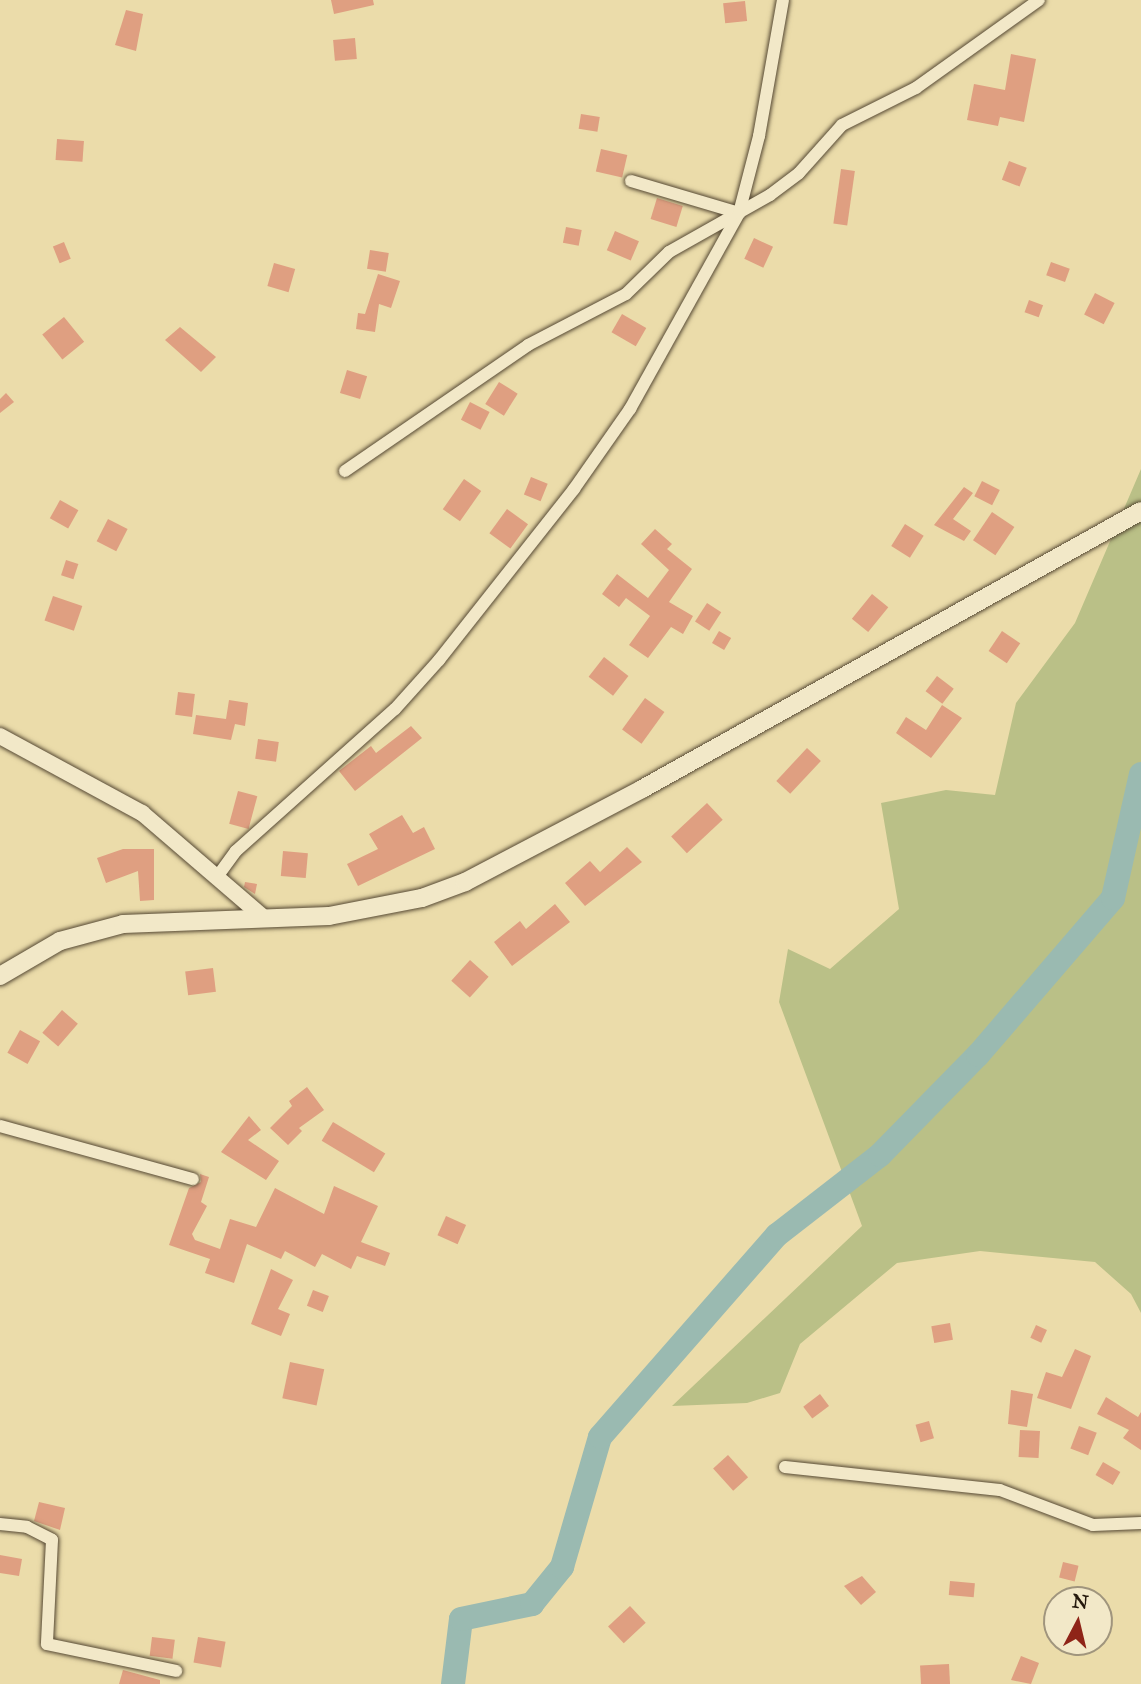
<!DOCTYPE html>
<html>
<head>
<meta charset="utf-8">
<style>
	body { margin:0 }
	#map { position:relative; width:1141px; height:1684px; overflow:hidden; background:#ebdcaa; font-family:"IM FELL Great Primer",serif }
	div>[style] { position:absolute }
	.green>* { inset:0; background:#bac087 }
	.river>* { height:24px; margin:-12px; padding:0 12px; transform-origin:12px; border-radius:12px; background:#9abab1 }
	.building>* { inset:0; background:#df9f81; transform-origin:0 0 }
	.roads { filter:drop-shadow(0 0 2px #564934) drop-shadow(0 0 2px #564934) }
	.minor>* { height:12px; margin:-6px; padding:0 6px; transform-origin:6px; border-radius:6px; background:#f2e8c8 }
	.tertiary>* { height:16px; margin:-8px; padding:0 8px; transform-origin:8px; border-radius:8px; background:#f2e8c8 }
	.secondary>* { height:18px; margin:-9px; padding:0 9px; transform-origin:9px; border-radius:9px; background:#f2e8c8 }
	span { translate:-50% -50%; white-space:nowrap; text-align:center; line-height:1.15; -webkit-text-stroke:5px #f2e8c8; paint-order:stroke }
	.north { position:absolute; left:1043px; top:1586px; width:70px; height:70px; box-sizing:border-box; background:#f2e8c8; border:2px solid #a0957d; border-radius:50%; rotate:7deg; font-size:19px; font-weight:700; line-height:28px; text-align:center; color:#24180c }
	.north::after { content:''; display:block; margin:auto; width:24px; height:32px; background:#8f2418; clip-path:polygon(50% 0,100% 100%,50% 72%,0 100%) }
</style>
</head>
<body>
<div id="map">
	<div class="green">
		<i style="clip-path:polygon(1141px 469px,1141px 1313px,1131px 1294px,1095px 1262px,980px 1251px,897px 1263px,800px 1344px,780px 1393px,747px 1403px,672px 1406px,862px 1226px,779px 1002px,788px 949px,830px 969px,899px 909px,881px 803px,946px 790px,995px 795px,1016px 703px,1075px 623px)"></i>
	</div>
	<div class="river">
		<i style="left:453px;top:1684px;width:65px;rotate:-83deg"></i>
		<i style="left:461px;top:1619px;width:73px;rotate:-11.9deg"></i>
		<i style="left:532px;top:1604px;width:48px;rotate:-51deg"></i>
		<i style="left:562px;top:1567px;width:135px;rotate:-73.7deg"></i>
		<i style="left:600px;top:1437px;width:269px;rotate:-48.8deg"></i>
		<i style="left:777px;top:1235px;width:130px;rotate:-37.8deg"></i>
		<i style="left:880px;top:1155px;width:140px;rotate:-45.6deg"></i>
		<i style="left:978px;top:1055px;width:207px;rotate:-49.3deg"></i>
		<i style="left:1113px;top:898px;width:127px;rotate:-77.3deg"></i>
	</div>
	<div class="building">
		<i style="clip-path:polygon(331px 0,373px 0,374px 5px,334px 14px)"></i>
		<i style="left:745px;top:1px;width:20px;height:22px;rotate:84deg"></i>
		<i style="clip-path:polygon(126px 10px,143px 14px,136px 51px,115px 45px)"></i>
		<i style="left:355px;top:38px;width:21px;height:22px;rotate:85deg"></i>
		<i style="clip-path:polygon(1011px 54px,1036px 59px,1024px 122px,1000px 117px,998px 126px,967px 120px,974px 84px,1005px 90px)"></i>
		<i style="left:581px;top:114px;width:19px;height:15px;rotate:9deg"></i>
		<i style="left:57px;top:139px;width:27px;height:21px;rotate:4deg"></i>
		<i style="left:601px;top:149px;width:27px;height:23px;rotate:13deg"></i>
		<i style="left:1009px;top:161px;width:19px;height:20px;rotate:21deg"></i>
		<i style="left:841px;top:169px;width:14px;height:55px;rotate:8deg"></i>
		<i style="left:657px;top:198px;width:27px;height:22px;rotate:17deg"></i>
		<i style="left:566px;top:227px;width:16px;height:16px;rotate:11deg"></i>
		<i style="left:615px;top:231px;width:26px;height:21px;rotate:23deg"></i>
		<i style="left:754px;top:238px;width:21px;height:23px;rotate:25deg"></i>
		<i style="left:64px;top:242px;width:18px;height:12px;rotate:68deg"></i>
		<i style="left:370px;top:250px;width:19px;height:19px;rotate:9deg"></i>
		<i style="left:1051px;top:262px;width:20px;height:14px;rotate:20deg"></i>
		<i style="left:274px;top:263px;width:22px;height:24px;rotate:16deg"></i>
		<i style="clip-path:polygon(378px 274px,400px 281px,391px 308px,379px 304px,375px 332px,356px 329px,358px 313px,365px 314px)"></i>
		<i style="left:1095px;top:293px;width:22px;height:24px;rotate:27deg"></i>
		<i style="left:1029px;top:300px;width:15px;height:13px;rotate:20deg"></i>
		<i style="left:622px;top:314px;width:28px;height:21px;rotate:30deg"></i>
		<i style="left:64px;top:317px;width:32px;height:28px;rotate:51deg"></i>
		<i style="clip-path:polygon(180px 327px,216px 357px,201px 372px,165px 340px)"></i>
		<i style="left:347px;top:370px;width:21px;height:24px;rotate:17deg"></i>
		<i style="left:499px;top:382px;width:22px;height:26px;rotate:32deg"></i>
		<i style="clip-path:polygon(6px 393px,14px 402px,0 413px,0 399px)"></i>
		<i style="left:470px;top:402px;width:22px;height:20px;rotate:27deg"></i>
		<i style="left:531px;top:477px;width:18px;height:19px;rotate:22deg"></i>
		<i style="left:464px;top:479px;width:21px;height:37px;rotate:35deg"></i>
		<i style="left:982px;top:481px;width:20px;height:17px;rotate:27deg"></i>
		<i style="clip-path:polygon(964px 487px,973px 493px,953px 519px,971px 531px,964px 541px,934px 525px)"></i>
		<i style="left:60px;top:500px;width:21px;height:21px;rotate:29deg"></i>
		<i style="left:507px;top:509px;width:26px;height:30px;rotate:36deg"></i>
		<i style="left:992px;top:512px;width:27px;height:34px;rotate:34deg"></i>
		<i style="left:108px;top:519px;width:22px;height:25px;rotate:27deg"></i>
		<i style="left:905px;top:524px;width:22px;height:26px;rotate:32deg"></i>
		<i style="clip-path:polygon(655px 529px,672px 544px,667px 549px,692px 569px,669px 602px,693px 616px,683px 634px,671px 627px,648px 658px,629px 645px,650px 616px,626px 598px,619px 607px,602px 594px,617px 574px,648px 598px,669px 570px,641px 544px)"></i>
		<i style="left:66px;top:560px;width:13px;height:16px;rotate:18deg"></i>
		<i style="left:872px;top:594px;width:21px;height:32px;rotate:39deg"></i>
		<i style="left:53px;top:596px;width:31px;height:26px;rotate:19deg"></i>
		<i style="left:707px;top:603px;width:17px;height:22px;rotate:33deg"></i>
		<i style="left:719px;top:631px;width:14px;height:14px;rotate:30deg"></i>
		<i style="left:1002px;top:631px;width:22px;height:24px;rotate:34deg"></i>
		<i style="left:604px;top:657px;width:31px;height:25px;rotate:38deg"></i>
		<i style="left:937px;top:676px;width:21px;height:19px;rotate:37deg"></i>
		<i style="left:178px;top:692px;width:17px;height:23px;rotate:7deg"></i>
		<i style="left:645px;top:698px;width:24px;height:39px;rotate:36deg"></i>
		<i style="clip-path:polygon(229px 700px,248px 703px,245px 726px,235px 724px,231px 740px,193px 734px,196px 715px,226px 719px)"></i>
		<i style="clip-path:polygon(942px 705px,962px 718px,931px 758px,896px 733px,906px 717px,926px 730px)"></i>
		<i style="clip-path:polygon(411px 726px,422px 738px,355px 791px,339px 771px,371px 746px,376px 753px)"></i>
		<i style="left:258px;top:739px;width:21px;height:20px;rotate:8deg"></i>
		<i style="left:807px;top:748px;width:19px;height:45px;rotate:43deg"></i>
		<i style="left:238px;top:791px;width:20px;height:34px;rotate:15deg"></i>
		<i style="left:707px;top:803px;width:23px;height:49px;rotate:47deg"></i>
		<i style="clip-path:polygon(402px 815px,413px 833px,424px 827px,435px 849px,358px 886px,347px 864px,378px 849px,369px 834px)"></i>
		<i style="clip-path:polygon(627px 847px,642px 862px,585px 906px,565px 883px,590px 861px,600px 872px)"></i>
		<i style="clip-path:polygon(123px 849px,154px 849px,154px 900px,140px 901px,138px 871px,106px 883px,97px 858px)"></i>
		<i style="left:283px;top:851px;width:25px;height:25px;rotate:5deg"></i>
		<i style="clip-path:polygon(245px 882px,257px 884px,255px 894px,244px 887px)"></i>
		<i style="clip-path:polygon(555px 904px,570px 922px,512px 966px,494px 942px,520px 921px,526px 929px)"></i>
		<i style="left:470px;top:960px;width:25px;height:28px;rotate:42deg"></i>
		<i style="left:213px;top:968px;width:24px;height:28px;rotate:83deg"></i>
		<i style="left:62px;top:1010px;width:21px;height:30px;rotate:41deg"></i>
		<i style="left:20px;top:1030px;width:23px;height:26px;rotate:29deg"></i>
		<i style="clip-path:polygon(307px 1087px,324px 1110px,299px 1128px,302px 1131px,288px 1145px,270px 1128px,292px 1106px,289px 1101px)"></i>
		<i style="clip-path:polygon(249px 1116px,261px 1130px,248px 1140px,279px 1161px,266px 1180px,221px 1152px)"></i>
		<i style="left:333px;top:1122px;width:61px;height:22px;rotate:31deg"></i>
		<i style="clip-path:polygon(200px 1174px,209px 1177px,201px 1202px,207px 1206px,192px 1234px,195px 1240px,220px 1249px,230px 1219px,256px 1227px,275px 1188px,324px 1214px,334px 1186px,378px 1206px,361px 1242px,390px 1253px,385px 1266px,357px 1256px,351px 1269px,322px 1254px,315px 1267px,285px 1251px,281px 1259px,247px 1244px,234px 1283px,205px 1273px,210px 1259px,169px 1245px,189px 1188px,201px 1182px)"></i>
		<i style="left:446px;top:1216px;width:22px;height:21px;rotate:24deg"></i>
		<i style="clip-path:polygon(271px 1269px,293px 1280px,278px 1309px,290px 1314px,281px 1336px,251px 1324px)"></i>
		<i style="left:313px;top:1290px;width:17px;height:17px;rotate:21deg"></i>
		<i style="left:950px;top:1323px;width:17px;height:19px;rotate:80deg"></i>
		<i style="left:1036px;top:1325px;width:12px;height:14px;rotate:24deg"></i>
		<i style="clip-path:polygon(1075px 1349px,1091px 1356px,1071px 1409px,1037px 1398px,1046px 1372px,1062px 1377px)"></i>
		<i style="left:290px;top:1362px;width:35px;height:37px;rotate:12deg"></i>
		<i style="clip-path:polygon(1011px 1390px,1033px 1394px,1027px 1427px,1008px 1424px)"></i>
		<i style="left:820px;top:1394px;width:15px;height:21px;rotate:53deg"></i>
		<i style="clip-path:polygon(1106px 1397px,1138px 1417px,1141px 1412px,1141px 1450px,1123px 1438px,1129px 1430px,1097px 1414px)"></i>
		<i style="left:929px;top:1421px;width:18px;height:14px;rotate:74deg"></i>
		<i style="left:1079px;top:1426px;width:19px;height:24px;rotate:21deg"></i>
		<i style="left:1020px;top:1430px;width:20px;height:27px;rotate:3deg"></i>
		<i style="left:728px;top:1455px;width:30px;height:20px;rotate:48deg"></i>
		<i style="left:1103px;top:1462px;width:20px;height:15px;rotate:30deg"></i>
		<i style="clip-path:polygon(39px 1502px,65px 1508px,60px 1530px,34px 1521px)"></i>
		<i style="clip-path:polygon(0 1555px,22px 1559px,19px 1576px,0 1573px)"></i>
		<i style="left:1063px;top:1562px;width:16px;height:16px;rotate:14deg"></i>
		<i style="clip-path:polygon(862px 1576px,876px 1592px,861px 1605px,844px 1586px)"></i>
		<i style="left:950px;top:1581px;width:25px;height:14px;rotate:5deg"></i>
		<i style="left:630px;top:1606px;width:23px;height:30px;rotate:47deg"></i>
		<i style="left:152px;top:1637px;width:23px;height:19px;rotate:7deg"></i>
		<i style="left:198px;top:1637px;width:28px;height:26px;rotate:10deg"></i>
		<i style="clip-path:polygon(1021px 1656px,1039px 1663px,1031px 1684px,1011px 1680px)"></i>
		<i style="left:949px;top:1664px;width:20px;height:29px;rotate:87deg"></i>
		<i style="clip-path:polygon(123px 1670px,160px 1680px,160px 1684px,119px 1684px)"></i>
	</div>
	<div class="roads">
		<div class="minor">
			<i style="left:631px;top:181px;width:113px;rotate:16.5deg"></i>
			<i style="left:345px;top:471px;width:222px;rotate:-34.5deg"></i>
			<i style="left:528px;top:345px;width:110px;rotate:-27.5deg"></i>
			<i style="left:626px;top:294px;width:60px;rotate:-44.3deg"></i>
			<i style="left:669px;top:252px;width:116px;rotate:-29.4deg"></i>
			<i style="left:770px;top:195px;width:36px;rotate:-37deg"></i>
			<i style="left:799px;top:173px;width:64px;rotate:-48.1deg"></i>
			<i style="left:842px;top:125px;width:83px;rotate:-26.6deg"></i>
			<i style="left:916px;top:88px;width:151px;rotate:-35.6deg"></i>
			<i style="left:217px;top:877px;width:32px;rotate:-54deg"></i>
			<i style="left:236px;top:851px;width:213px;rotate:-41.8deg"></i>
			<i style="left:395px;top:709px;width:66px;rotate:-48.1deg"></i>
			<i style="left:439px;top:660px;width:218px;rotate:-51.7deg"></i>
			<i style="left:574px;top:489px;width:98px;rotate:-55deg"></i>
			<i style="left:630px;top:409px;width:224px;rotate:-60.9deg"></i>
			<i style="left:739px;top:213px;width:80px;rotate:-75.4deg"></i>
			<i style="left:759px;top:136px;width:138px;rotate:-80deg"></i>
			<i style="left:0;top:1126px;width:200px;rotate:15.4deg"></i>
			<i style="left:785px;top:1467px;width:216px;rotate:6.1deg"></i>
			<i style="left:1000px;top:1490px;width:99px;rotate:20.6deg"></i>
			<i style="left:1093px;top:1525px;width:48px;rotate:-2.4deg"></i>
			<i style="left:0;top:1524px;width:27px;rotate:6deg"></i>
			<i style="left:27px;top:1527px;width:28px;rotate:27deg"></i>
			<i style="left:52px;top:1540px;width:104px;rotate:92.8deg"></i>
			<i style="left:47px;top:1644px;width:132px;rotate:11.8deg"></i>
		</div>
		<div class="tertiary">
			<i style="left:0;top:736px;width:162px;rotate:28.5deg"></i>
			<i style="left:142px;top:813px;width:160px;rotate:40.7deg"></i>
		</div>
		<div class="secondary">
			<i style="left:0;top:976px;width:69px;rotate:-30.3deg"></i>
			<i style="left:60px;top:941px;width:65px;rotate:-15.1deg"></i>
			<i style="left:123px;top:924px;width:206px;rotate:-2.2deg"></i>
			<i style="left:329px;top:916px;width:95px;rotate:-11deg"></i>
			<i style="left:422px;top:898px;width:46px;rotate:-20.4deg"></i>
			<i style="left:465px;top:882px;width:200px;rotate:-27.7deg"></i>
			<i style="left:642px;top:789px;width:571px;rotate:-29.12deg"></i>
		</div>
	</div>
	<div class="north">N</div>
</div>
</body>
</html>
